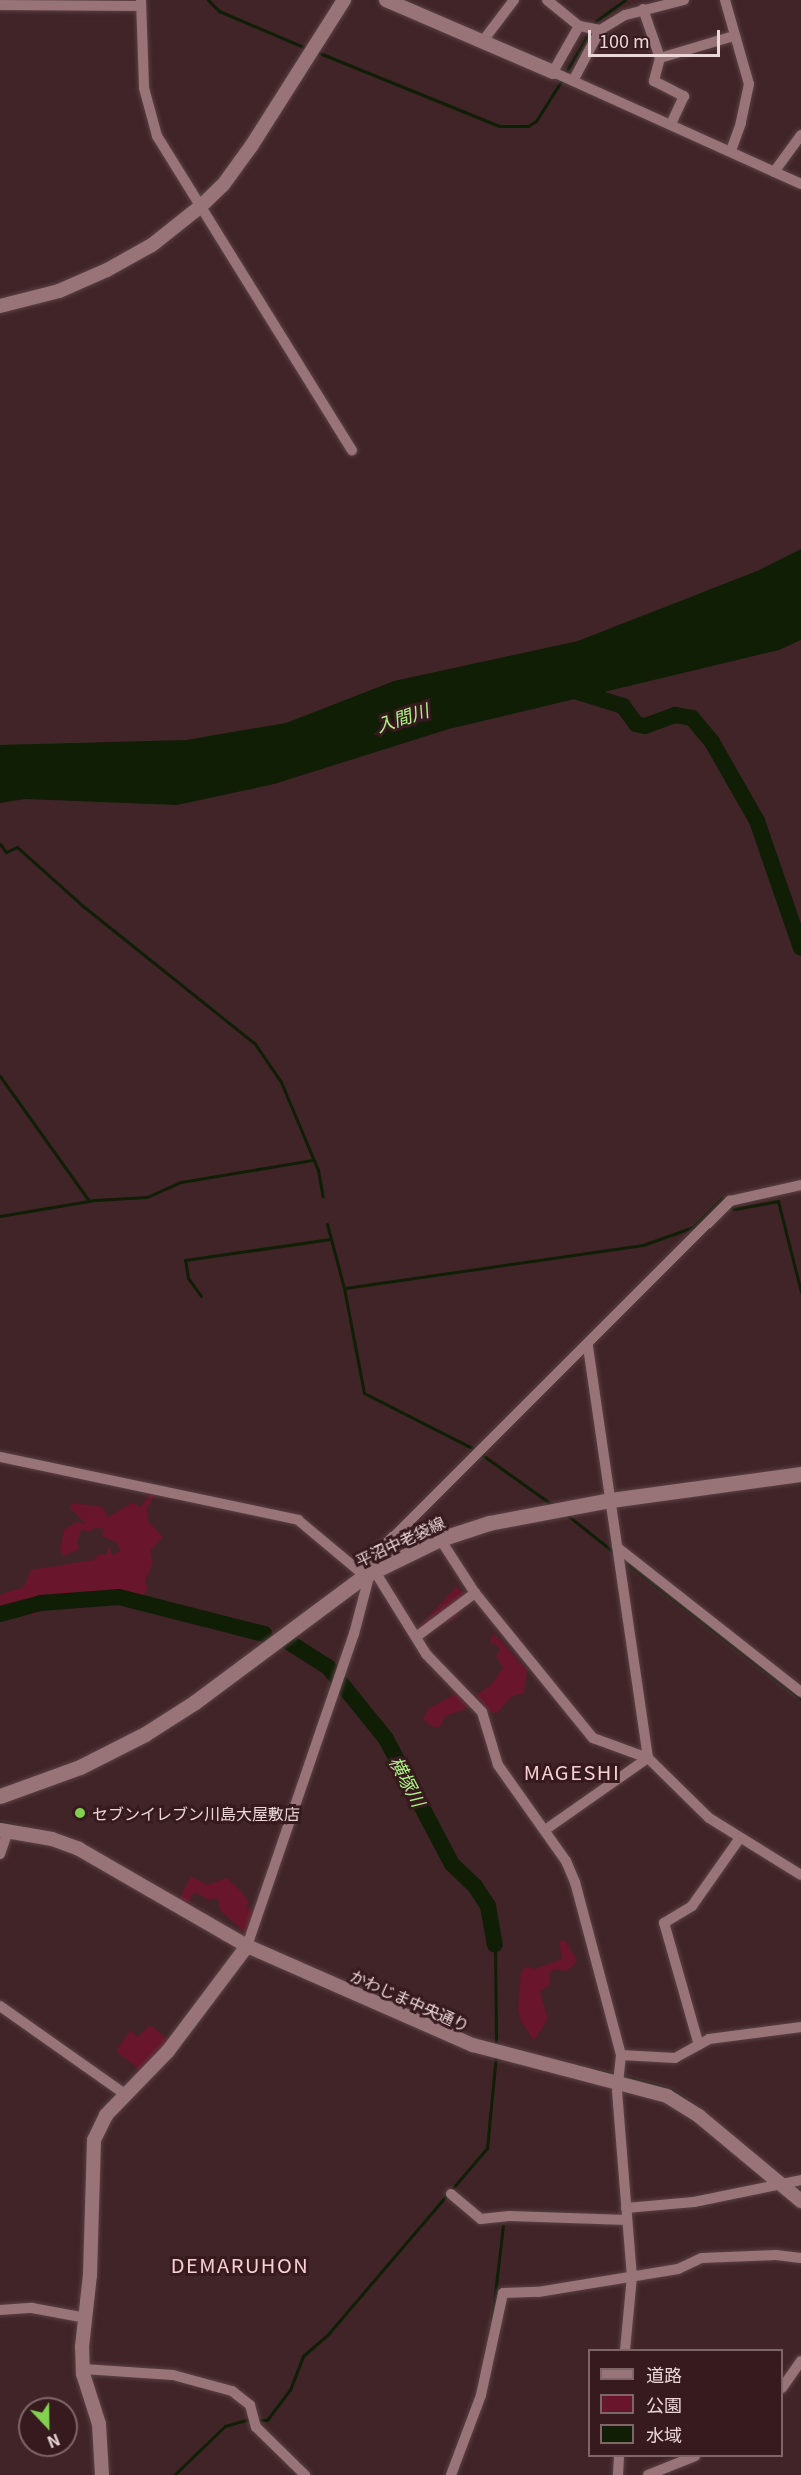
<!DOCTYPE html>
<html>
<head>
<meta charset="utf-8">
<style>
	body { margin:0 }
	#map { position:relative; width:801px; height:2475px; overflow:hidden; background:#412428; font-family:Georgia,"Noto Sans JP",serif }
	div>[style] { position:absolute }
	.green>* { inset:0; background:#69152b }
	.water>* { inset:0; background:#0f1e05 }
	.stream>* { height:3px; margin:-1.5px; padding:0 1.5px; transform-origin:1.5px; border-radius:1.5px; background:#0f1e05 }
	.river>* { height:16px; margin:-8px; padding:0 8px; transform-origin:8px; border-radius:8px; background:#0f1e05 }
	.roads { filter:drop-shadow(0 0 2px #594144) drop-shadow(0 0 2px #594144) }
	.minor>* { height:10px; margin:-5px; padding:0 5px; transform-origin:5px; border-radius:5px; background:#987478 }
	.tertiary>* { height:14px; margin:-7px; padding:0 7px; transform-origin:7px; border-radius:7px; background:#987478 }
	.secondary>* { height:15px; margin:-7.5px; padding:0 7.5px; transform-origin:7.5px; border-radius:7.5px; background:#987478 }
	.dots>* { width:16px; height:16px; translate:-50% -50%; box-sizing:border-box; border:3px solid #361a1e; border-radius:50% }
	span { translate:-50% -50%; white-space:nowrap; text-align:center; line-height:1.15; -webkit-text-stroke:6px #361a1e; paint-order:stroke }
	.street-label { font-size:16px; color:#ebd7d8 }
	.poi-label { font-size:16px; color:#ebd7d8 }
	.left { translate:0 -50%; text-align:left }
	.water-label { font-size:18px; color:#aef387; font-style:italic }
	.quarter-label { font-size:20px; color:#f8d0d4; letter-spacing:1.5px }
	.legend { position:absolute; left:588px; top:2349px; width:195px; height:108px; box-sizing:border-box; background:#361a1e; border:2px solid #7e6668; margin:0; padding:8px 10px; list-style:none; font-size:18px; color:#ebd7d8 }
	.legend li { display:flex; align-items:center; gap:12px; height:30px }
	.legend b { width:30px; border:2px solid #7e6668 }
	.north { position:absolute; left:18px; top:2397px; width:60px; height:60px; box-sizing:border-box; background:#361a1e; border:2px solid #7e6668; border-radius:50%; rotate:158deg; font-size:16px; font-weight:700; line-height:24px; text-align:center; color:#ebd7d8 }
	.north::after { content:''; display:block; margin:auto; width:21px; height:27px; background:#82d04f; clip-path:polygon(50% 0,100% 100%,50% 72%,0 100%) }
	.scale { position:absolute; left:588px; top:30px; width:132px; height:27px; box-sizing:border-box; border:3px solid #ebd7d8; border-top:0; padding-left:8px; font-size:18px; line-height:21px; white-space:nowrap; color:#ebd7d8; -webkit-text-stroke:4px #361a1e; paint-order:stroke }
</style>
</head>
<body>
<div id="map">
	<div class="green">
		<i style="clip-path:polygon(151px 1493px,155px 1495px,147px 1508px,148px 1521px,163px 1537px,150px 1551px,153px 1563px,145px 1581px,148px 1588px,139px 1602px,132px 1598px,128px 1602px,103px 1601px,70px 1608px,49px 1606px,34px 1615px,20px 1611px,9px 1616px,0 1614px,0 1595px,24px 1587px,31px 1570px,94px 1560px,98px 1555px,107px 1554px,109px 1546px,112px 1555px,121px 1551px,116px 1542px,102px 1536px,104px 1529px,95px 1528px,89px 1532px,82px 1529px,77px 1542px,79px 1549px,64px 1556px,60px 1549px,64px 1530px,76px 1522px,86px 1524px,70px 1508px,72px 1503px,102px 1507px,108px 1517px,132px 1503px,141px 1507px)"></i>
		<i style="clip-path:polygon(457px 1586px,465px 1597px,457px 1617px,439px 1627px,421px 1632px,417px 1629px)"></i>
		<i style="clip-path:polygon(494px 1633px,527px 1670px,524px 1693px,511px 1697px,497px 1713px,490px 1712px,476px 1695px,490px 1686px,503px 1668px,496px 1656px,500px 1650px,495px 1643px,489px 1644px)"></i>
		<i style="clip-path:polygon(459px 1692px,469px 1705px,463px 1710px,445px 1716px,440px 1727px,435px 1728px,423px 1720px,428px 1709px)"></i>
		<i style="clip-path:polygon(191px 1876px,207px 1885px,227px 1878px,240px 1890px,249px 1902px,247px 1907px,253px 1911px,247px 1935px,220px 1910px,218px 1898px,209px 1900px,194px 1892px,188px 1905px,179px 1900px)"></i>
		<i style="clip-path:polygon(559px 1941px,566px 1941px,577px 1961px,567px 1971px,555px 1969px,549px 1973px,550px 1984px,540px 1992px,548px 2019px,534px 2041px,521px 2021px,518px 2009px,521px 1972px,526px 1967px,535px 1969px,562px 1959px)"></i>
		<i style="clip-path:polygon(150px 2025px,170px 2041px,142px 2072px,116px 2051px,130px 2031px,138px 2037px)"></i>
	</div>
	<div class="water">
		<i style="clip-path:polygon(801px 549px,801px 640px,779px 650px,449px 729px,274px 784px,177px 805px,25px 799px,0 803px,0 745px,186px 740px,286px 723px,394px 681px,578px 641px,757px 571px)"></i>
	</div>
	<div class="stream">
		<i style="left:208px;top:0;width:16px;rotate:45deg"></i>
		<i style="left:219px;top:11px;width:97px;rotate:23.1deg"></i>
		<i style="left:317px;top:52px;width:196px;rotate:22.1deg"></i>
		<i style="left:499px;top:126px;width:29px"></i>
		<i style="left:528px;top:126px;width:9px;rotate:-32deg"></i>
		<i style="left:536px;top:121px;width:49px;rotate:-57.6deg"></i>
		<i style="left:565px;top:74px;width:61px;rotate:-59.7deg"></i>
		<i style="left:596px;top:21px;width:36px;rotate:-36deg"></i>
		<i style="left:0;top:844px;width:10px;rotate:53deg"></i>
		<i style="left:6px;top:852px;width:12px;rotate:-24deg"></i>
		<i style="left:17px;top:847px;width:89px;rotate:41.8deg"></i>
		<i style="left:83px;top:906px;width:221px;rotate:38.7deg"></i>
		<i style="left:255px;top:1044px;width:46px;rotate:55.6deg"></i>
		<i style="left:281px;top:1082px;width:95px;rotate:67.2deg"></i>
		<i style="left:318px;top:1170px;width:27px;rotate:80deg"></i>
		<i style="left:0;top:1076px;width:153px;rotate:54.5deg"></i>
		<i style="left:729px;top:1205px;width:6px;rotate:39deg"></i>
		<i style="left:734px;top:1209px;width:45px;rotate:-10.3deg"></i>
		<i style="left:778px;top:1201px;width:94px;rotate:75.8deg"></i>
		<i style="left:0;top:1216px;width:96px;rotate:-9.6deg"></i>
		<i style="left:95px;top:1200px;width:52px;rotate:-3.3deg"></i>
		<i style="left:147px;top:1197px;width:37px;rotate:-24deg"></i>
		<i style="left:181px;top:1182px;width:134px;rotate:-9.5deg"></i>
		<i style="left:327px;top:1224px;width:66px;rotate:75.1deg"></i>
		<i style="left:344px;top:1288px;width:107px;rotate:79.2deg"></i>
		<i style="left:364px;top:1393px;width:126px;rotate:27deg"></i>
		<i style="left:345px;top:1288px;width:301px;rotate:-8.2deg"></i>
		<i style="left:643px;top:1245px;width:53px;rotate:-19.8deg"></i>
		<i style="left:693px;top:1227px;width:40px;rotate:-45deg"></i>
		<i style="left:721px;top:1199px;width:4px;rotate:34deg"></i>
		<i style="left:201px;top:1296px;width:22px;rotate:-126deg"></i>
		<i style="left:188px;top:1278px;width:18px;rotate:-99deg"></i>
		<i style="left:185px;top:1260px;width:147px;rotate:-8.2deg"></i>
		<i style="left:481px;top:1454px;width:90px;rotate:35.5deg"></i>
		<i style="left:567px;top:1515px;width:63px;rotate:38.5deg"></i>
		<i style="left:623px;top:1560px;width:226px;rotate:38deg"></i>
		<i style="left:0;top:1822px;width:72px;rotate:13.7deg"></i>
		<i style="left:495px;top:1944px;width:103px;rotate:89.4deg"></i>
		<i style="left:596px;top:2070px;width:21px;rotate:14deg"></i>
		<i style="left:622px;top:2076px;width:52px;rotate:15.6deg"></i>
		<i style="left:672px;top:2090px;width:32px;rotate:35deg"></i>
		<i style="left:492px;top:2319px;width:94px;rotate:-83.3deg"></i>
		<i style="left:256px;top:2420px;width:11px"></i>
		<i style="left:267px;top:2420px;width:38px;rotate:-53deg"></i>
		<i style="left:290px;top:2390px;width:36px;rotate:-69deg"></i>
		<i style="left:303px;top:2356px;width:35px;rotate:-41deg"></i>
		<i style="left:329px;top:2333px;width:243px;rotate:-49.5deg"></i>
		<i style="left:487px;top:2148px;width:94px;rotate:-84.5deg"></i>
		<i style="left:174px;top:2475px;width:71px;rotate:-43.9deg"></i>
		<i style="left:225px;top:2426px;width:26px;rotate:-16deg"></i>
	</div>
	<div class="river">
		<i style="left:568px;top:689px;width:58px;rotate:17.2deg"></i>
		<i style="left:623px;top:706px;width:22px;rotate:54deg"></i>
		<i style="left:636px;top:724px;width:9px;rotate:13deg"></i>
		<i style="left:645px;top:726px;width:32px;rotate:-20deg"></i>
		<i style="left:675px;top:715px;width:17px;rotate:10deg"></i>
		<i style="left:692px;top:718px;width:31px;rotate:50deg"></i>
		<i style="left:712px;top:742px;width:91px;rotate:60.3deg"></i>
		<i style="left:757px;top:821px;width:134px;rotate:70.9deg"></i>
		<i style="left:0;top:1614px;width:42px;rotate:-15deg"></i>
		<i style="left:41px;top:1603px;width:78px;rotate:-4.4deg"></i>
		<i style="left:119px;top:1597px;width:150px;rotate:14.3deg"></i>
		<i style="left:287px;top:1641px;width:49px;rotate:32.4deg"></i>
		<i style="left:328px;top:1667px;width:92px;rotate:51.1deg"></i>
		<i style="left:386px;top:1739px;width:141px;rotate:62.2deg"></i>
		<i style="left:452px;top:1864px;width:32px;rotate:44deg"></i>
		<i style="left:475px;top:1886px;width:24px;rotate:57deg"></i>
		<i style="left:488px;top:1906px;width:39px;rotate:80deg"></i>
	</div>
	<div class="roads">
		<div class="minor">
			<i style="left:141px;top:0;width:88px;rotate:88deg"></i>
			<i style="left:144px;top:88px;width:50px;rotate:74.8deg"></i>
			<i style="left:157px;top:136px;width:370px;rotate:58.2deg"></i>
			<i style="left:547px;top:0;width:41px;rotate:39.1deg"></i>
			<i style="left:684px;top:0;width:61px;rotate:165.7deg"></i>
			<i style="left:625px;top:15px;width:29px;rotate:149deg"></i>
			<i style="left:600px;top:30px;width:21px;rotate:-169deg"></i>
			<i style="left:579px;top:26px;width:53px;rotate:119.5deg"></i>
			<i style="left:553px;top:72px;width:272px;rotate:24.3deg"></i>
			<i style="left:725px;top:0;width:87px;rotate:74.1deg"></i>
			<i style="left:749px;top:84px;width:40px;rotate:102deg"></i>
			<i style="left:741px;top:123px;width:29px;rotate:110deg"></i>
			<i style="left:0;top:5px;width:141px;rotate:0.4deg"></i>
			<i style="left:643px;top:9px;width:52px;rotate:70.9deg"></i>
			<i style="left:660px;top:58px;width:24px;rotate:105deg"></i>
			<i style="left:654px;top:81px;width:34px;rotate:27deg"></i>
			<i style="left:684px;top:96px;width:29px;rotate:115deg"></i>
			<i style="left:482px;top:42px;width:53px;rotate:-52.7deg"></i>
			<i style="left:660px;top:58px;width:77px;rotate:-16.6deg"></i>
			<i style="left:574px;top:79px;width:55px;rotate:-62deg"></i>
			<i style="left:774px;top:172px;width:46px;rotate:-53.9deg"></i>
			<i style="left:0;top:1457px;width:305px;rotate:11.9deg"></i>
			<i style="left:298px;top:1520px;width:86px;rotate:39.8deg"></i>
			<i style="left:440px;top:1539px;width:64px;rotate:57.1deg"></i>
			<i style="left:475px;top:1593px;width:187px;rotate:50.9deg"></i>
			<i style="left:593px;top:1738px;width:59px;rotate:20deg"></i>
			<i style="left:648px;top:1758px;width:86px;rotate:44.5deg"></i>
			<i style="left:709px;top:1818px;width:108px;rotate:31.8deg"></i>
			<i style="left:618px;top:1548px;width:233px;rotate:38.2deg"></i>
			<i style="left:360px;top:1570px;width:523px;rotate:-44.92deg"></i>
			<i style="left:730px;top:1201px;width:73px;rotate:-12.7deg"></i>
			<i style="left:374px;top:1570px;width:99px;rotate:58.2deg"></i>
			<i style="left:426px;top:1654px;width:81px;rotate:46deg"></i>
			<i style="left:482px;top:1712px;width:55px;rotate:73.2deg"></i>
			<i style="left:498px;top:1765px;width:118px;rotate:54.7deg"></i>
			<i style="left:566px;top:1861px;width:23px;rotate:67deg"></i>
			<i style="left:575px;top:1882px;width:179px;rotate:75.1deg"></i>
			<i style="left:621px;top:2055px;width:36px;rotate:96deg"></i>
			<i style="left:617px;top:2091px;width:186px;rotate:85.4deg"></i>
			<i style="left:632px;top:2276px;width:74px;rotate:95.4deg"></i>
			<i style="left:416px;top:1637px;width:74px;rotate:-36.7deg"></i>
			<i style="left:545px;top:1830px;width:126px;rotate:-35deg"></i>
			<i style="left:648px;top:1758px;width:417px;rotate:-98.3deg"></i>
			<i style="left:0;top:1854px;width:24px;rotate:-71deg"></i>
			<i style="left:247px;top:1946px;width:330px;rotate:-71.1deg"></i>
			<i style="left:354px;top:1634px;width:63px;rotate:-75.3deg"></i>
			<i style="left:0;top:2006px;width:154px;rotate:35.2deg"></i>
			<i style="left:698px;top:2042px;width:124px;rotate:-105.9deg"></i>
			<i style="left:664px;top:1923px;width:33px;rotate:-31deg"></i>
			<i style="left:692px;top:1906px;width:83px;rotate:-54.8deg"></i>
			<i style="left:621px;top:2055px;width:54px;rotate:3.2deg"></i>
			<i style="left:675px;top:2058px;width:39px;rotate:-29deg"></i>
			<i style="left:709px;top:2039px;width:93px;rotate:-7.4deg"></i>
			<i style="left:451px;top:2194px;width:39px;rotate:40deg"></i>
			<i style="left:481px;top:2219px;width:28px;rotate:-6deg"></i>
			<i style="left:509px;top:2216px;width:118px;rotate:1.9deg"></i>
			<i style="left:626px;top:2208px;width:68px;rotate:-5deg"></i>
			<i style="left:694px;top:2202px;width:109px;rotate:-11.6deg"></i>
			<i style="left:0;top:2310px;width:32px;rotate:-4deg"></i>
			<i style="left:32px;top:2308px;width:55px;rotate:10.5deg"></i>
			<i style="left:83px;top:2369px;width:90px;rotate:3.8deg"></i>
			<i style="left:173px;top:2375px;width:61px;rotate:15.2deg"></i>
			<i style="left:232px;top:2391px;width:23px;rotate:38deg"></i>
			<i style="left:250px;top:2405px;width:23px;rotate:75deg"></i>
			<i style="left:256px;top:2427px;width:69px;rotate:44.4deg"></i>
			<i style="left:782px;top:2388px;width:33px;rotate:-55deg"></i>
			<i style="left:451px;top:2475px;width:85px;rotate:-69.4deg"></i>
			<i style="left:481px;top:2395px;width:104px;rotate:-77.8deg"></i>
			<i style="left:503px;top:2293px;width:35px;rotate:-2deg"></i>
			<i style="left:538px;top:2292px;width:142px;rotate:-9.3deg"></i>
			<i style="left:678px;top:2269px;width:26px;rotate:-25deg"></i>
			<i style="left:702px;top:2258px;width:74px;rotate:-2.3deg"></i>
			<i style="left:776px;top:2255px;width:25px;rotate:7deg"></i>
			<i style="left:618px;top:2475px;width:19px;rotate:-87deg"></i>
			<i style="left:648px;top:2475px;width:51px;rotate:-22deg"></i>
		</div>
		<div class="tertiary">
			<i style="left:386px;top:0;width:182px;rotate:23.3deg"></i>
			<i style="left:0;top:306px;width:61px;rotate:-14.3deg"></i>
			<i style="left:59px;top:291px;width:52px;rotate:-23.6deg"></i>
			<i style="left:107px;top:270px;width:51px;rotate:-29.1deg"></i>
			<i style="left:152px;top:245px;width:63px;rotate:-38.5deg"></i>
			<i style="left:201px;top:206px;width:30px;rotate:-44deg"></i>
			<i style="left:223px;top:185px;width:49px;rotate:-54.1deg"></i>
			<i style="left:252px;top:145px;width:172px;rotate:-57.6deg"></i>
			<i style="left:0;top:1830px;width:53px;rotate:9.8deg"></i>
			<i style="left:52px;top:1839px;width:29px;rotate:20deg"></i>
			<i style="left:79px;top:1849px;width:194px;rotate:30deg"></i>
			<i style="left:247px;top:1946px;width:247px;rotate:23.7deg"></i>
			<i style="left:473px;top:2045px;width:201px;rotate:14.7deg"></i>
			<i style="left:667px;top:2096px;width:38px;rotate:32deg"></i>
			<i style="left:699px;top:2116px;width:133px;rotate:39.8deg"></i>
			<i style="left:102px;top:2475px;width:51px;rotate:-93.4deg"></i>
			<i style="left:99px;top:2424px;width:52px;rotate:-107.7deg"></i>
			<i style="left:83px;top:2374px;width:27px;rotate:-92deg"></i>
			<i style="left:82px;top:2347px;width:72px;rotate:-83.7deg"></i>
			<i style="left:90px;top:2275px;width:135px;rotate:-88.3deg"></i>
			<i style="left:94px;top:2140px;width:28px;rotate:-64deg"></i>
			<i style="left:106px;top:2115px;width:89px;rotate:-45.9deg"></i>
			<i style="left:168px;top:2051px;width:131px;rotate:-53deg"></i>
		</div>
		<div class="secondary">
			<i style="left:0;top:1796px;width:85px;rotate:-19.9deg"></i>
			<i style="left:80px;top:1767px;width:73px;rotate:-26.9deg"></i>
			<i style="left:145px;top:1734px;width:59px;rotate:-32.6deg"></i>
			<i style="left:195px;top:1702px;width:211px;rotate:-36.7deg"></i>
			<i style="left:364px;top:1576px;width:85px;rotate:-26deg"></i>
			<i style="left:440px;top:1539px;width:52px;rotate:-18.1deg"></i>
			<i style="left:489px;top:1523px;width:124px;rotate:-10.7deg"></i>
			<i style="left:611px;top:1500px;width:192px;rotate:-7.8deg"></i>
		</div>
	</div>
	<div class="dots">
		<i style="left:80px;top:1813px;background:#82d04f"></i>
	</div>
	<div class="street-label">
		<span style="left:400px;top:1541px;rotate:-25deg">平沼中老袋線</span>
		<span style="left:410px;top:2000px;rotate:24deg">かわじま中央通り</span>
	</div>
	<div class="poi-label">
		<span class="left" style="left:92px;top:1813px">セブンイレブン川島大屋敷店</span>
	</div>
	<div class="water-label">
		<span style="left:402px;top:717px;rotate:-18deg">入間川</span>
		<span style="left:408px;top:1781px;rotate:62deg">横塚川</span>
	</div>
	<div class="quarter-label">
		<span style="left:572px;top:1771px">MAGESHI</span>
		<span style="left:240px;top:2264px">DEMARUHON</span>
	</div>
	<ul class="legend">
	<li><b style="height:8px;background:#987478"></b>道路</li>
	<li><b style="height:16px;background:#69152b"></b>公園</li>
	<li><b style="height:16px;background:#0f1e05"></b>水域</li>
	</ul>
	<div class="north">N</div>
	<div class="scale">100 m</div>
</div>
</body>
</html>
